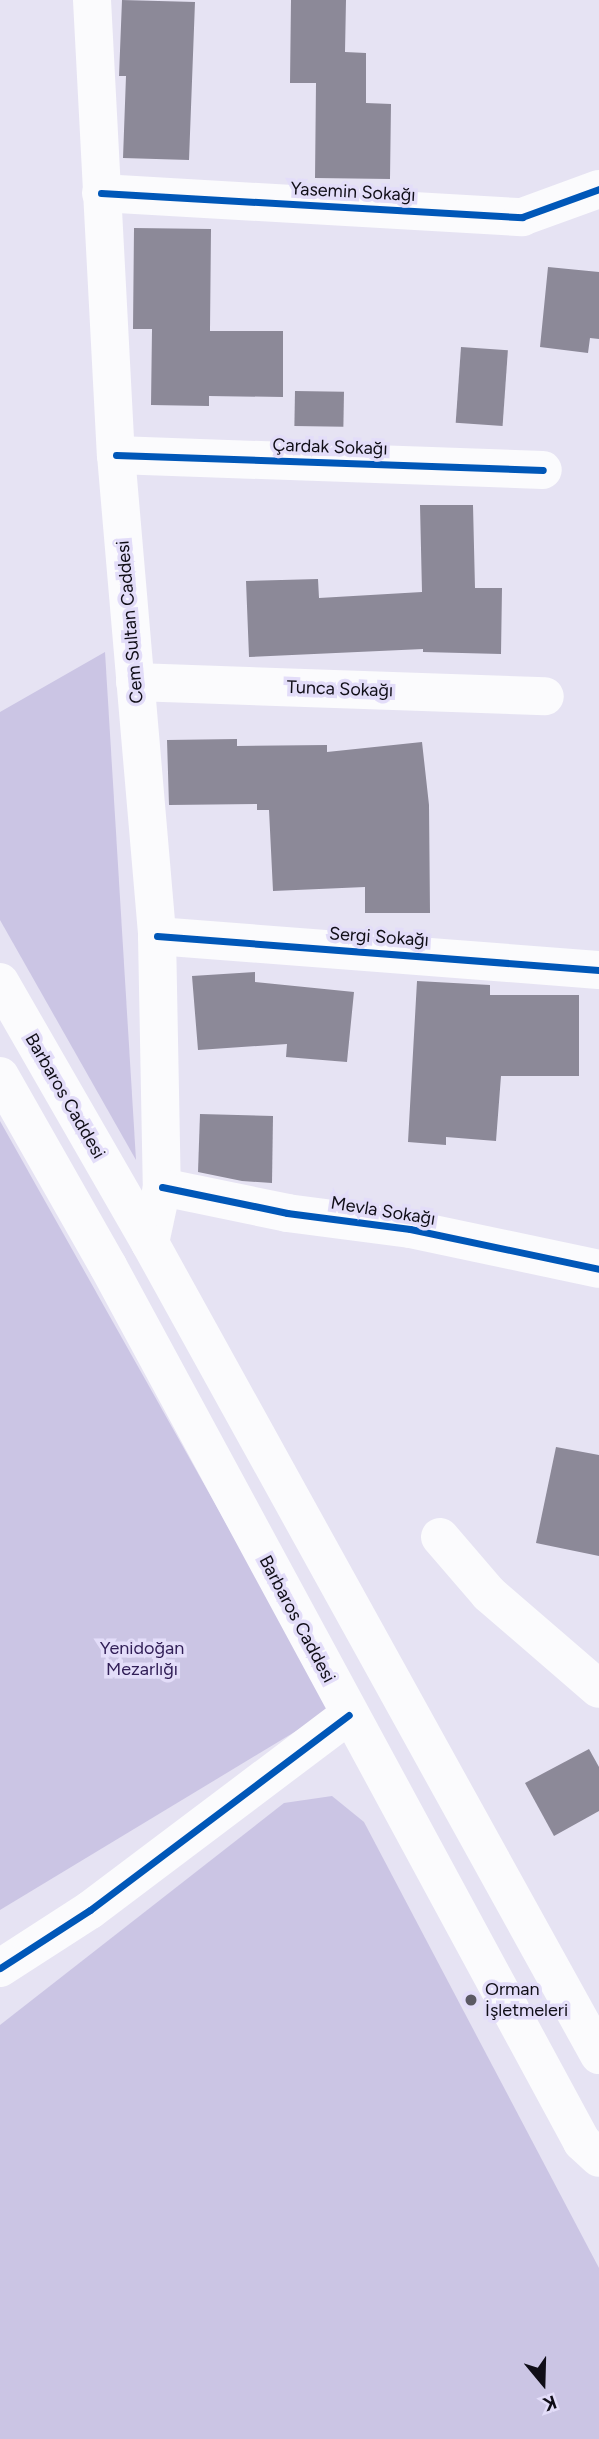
<!DOCTYPE html>
<html>
<head>
<meta charset="utf-8">
<style>
	body { margin:0 }
	#map { position:relative; width:599px; height:2439px; overflow:hidden; background:#e6e3f3; font-family:Figtree,sans-serif }
	div>[style] { position:absolute }
	.green>* { inset:0; background:#cbc5e4 }
	.building>* { inset:0; background:#8c8998; transform-origin:0 0 }
	.minor>* { height:38px; margin:-19px; padding:0 19px; transform-origin:19px; border-radius:19px; background:#fbfbfd }
	.major>* { height:38px; margin:-19px; padding:0 19px; transform-origin:19px; border-radius:19px; background:#fbfbfd }
	.cycleway>* { height:7px; margin:-3.5px; padding:0 3.5px; transform-origin:3.5px; border-radius:3.5px; background:#0057b8 }
	.dots>* { width:19px; height:19px; translate:-50% -50%; box-sizing:border-box; border:4px solid #e3ddf9; border-radius:50% }
	span { translate:-50% -50%; white-space:nowrap; text-align:center; line-height:1.15; -webkit-text-stroke:7px #e3ddf9; paint-order:stroke }
	.street-label { font-size:18px; color:#100e17 }
	.park-label { font-size:18px; color:#301d56 }
	.poi-label { font-size:18px; color:#100e17 }
	.left { translate:0 -50%; text-align:left }
	.north { position:absolute; left:508px; top:2348px; width:70px; height:70px; -webkit-text-stroke:5px #e3ddf9; paint-order:stroke; rotate:161deg; font-size:19px; font-weight:700; line-height:28px; text-align:center; color:#100e17 }
	.north::after { content:''; display:block; margin:auto; width:24px; height:32px; background:#100e17; clip-path:polygon(50% 0,100% 100%,50% 72%,0 100%) }
</style>
</head>
<body>
<div id="map">
	<div class="green">
		<i style="clip-path:polygon(105px 652px,136px 1160px,0 920px,0 712px)"></i>
		<i style="clip-path:polygon(0 1121px,331px 1710px,0 1910px)"></i>
		<i style="clip-path:polygon(332px 1796px,364px 1822px,599px 2268px,599px 2439px,0 2439px,0 2025px,284px 1803px)"></i>
	</div>
	<div class="building">
		<i style="clip-path:polygon(122px 0,195px 2px,189px 160px,123px 158px,126px 76px,119px 76px)"></i>
		<i style="clip-path:polygon(291px 0,346px 0,345px 52px,366px 53px,366px 103px,391px 104px,390px 179px,315px 178px,316px 83px,290px 83px)"></i>
		<i style="clip-path:polygon(134px 228px,211px 229px,210px 331px,283px 331px,283px 397px,209px 396px,209px 406px,151px 405px,152px 329px,133px 329px)"></i>
		<i style="clip-path:polygon(548px 267px,599px 272px,599px 339px,590px 338px,588px 353px,540px 347px)"></i>
		<i style="left:461px;top:347px;width:47px;height:76px;rotate:4deg"></i>
		<i style="left:295px;top:391px;width:49px;height:35px;rotate:1deg"></i>
		<i style="clip-path:polygon(420px 505px,473px 505px,475px 588px,502px 588px,501px 654px,423px 652px,423px 649px,249px 657px,246px 581px,318px 579px,319px 598px,422px 592px)"></i>
		<i style="clip-path:polygon(237px 739px,237px 746px,327px 745px,327px 752px,422px 742px,429px 805px,430px 913px,365px 913px,365px 887px,273px 891px,269px 810px,257px 810px,257px 804px,169px 805px,167px 740px)"></i>
		<i style="clip-path:polygon(255px 972px,255px 982px,354px 992px,347px 1062px,286px 1057px,287px 1044px,198px 1050px,192px 976px)"></i>
		<i style="clip-path:polygon(417px 981px,490px 985px,490px 995px,579px 995px,579px 1076px,501px 1076px,496px 1141px,446px 1137px,446px 1145px,408px 1142px)"></i>
		<i style="clip-path:polygon(200px 1114px,273px 1116px,272px 1183px,242px 1181px,198px 1172px)"></i>
		<i style="clip-path:polygon(556px 1447px,599px 1455px,599px 1556px,536px 1543px)"></i>
		<i style="clip-path:polygon(589px 1749px,599px 1767px,599px 1811px,554px 1836px,525px 1783px)"></i>
	</div>
	<div class="minor">
		<i style="left:101px;top:193px;width:422px;rotate:3.3deg"></i>
		<i style="left:522px;top:217px;width:82px;rotate:-20deg"></i>
		<i style="left:116px;top:455px;width:427px;rotate:2deg"></i>
		<i style="left:135px;top:682px;width:410px;rotate:2deg"></i>
		<i style="left:157px;top:936px;width:443px;rotate:4.4deg"></i>
		<i style="left:162px;top:1187px;width:128px;rotate:11.7deg"></i>
		<i style="left:287px;top:1213px;width:124px;rotate:7.4deg"></i>
		<i style="left:410px;top:1229px;width:193px;rotate:11.9deg"></i>
		<i style="left:440px;top:1537px;width:75px;rotate:49.3deg"></i>
		<i style="left:489px;top:1594px;width:145px;rotate:40.8deg"></i>
		<i style="left:0;top:1968px;width:107px;rotate:-32.8deg"></i>
		<i style="left:90px;top:1910px;width:324px;rotate:-37deg"></i>
	</div>
	<div class="major">
		<i style="left:92px;top:0;width:456px;rotate:87deg"></i>
		<i style="left:116px;top:455px;width:483px;rotate:85.1deg"></i>
		<i style="left:157px;top:936px;width:251px;rotate:88.9deg"></i>
		<i style="left:162px;top:1187px;width:57px;rotate:102.1deg"></i>
		<i style="left:0;top:982px;width:301px;rotate:60.1deg"></i>
		<i style="left:150px;top:1243px;width:928px;rotate:61.06deg"></i>
		<i style="left:0;top:1076px;width:219px;rotate:60.4deg"></i>
		<i style="left:108px;top:1266px;width:996px;rotate:61.58deg"></i>
		<i style="left:582px;top:2142px;width:23px;rotate:43deg"></i>
	</div>
	<div class="cycleway">
		<i style="left:101px;top:193px;width:422px;rotate:3.3deg"></i>
		<i style="left:522px;top:217px;width:82px;rotate:-20deg"></i>
		<i style="left:116px;top:455px;width:427px;rotate:2deg"></i>
		<i style="left:157px;top:936px;width:443px;rotate:4.4deg"></i>
		<i style="left:162px;top:1187px;width:128px;rotate:11.7deg"></i>
		<i style="left:287px;top:1213px;width:124px;rotate:7.4deg"></i>
		<i style="left:410px;top:1229px;width:193px;rotate:11.9deg"></i>
		<i style="left:0;top:1968px;width:107px;rotate:-32.8deg"></i>
		<i style="left:90px;top:1910px;width:324px;rotate:-37deg"></i>
	</div>
	<div class="dots">
		<i style="left:471px;top:2000px;background:#5b5964"></i>
	</div>
	<div class="street-label">
		<span style="left:353px;top:192px;rotate:3deg">Yasemin Sokağı</span>
		<span style="left:330px;top:447px;rotate:2deg">Çardak Sokağı</span>
		<span style="left:130px;top:622px;rotate:-95deg">Cem Sultan Caddesi</span>
		<span style="left:340px;top:689px;rotate:2deg">Tunca Sokağı</span>
		<span style="left:379px;top:937px;rotate:4deg">Sergi Sokağı</span>
		<span style="left:65px;top:1096px;rotate:60deg">Barbaros Caddesi</span>
		<span style="left:383px;top:1211px;rotate:9deg">Mevla Sokağı</span>
		<span style="left:297px;top:1619px;rotate:62deg">Barbaros Caddesi</span>
	</div>
	<div class="park-label">
		<span style="left:142px;top:1659px">Yenidoğan<br>Mezarlığı</span>
	</div>
	<div class="poi-label">
		<span class="left" style="left:485px;top:2000px">Orman<br>İşletmeleri</span>
	</div>
	<div class="north">K</div>
</div>
</body>
</html>
